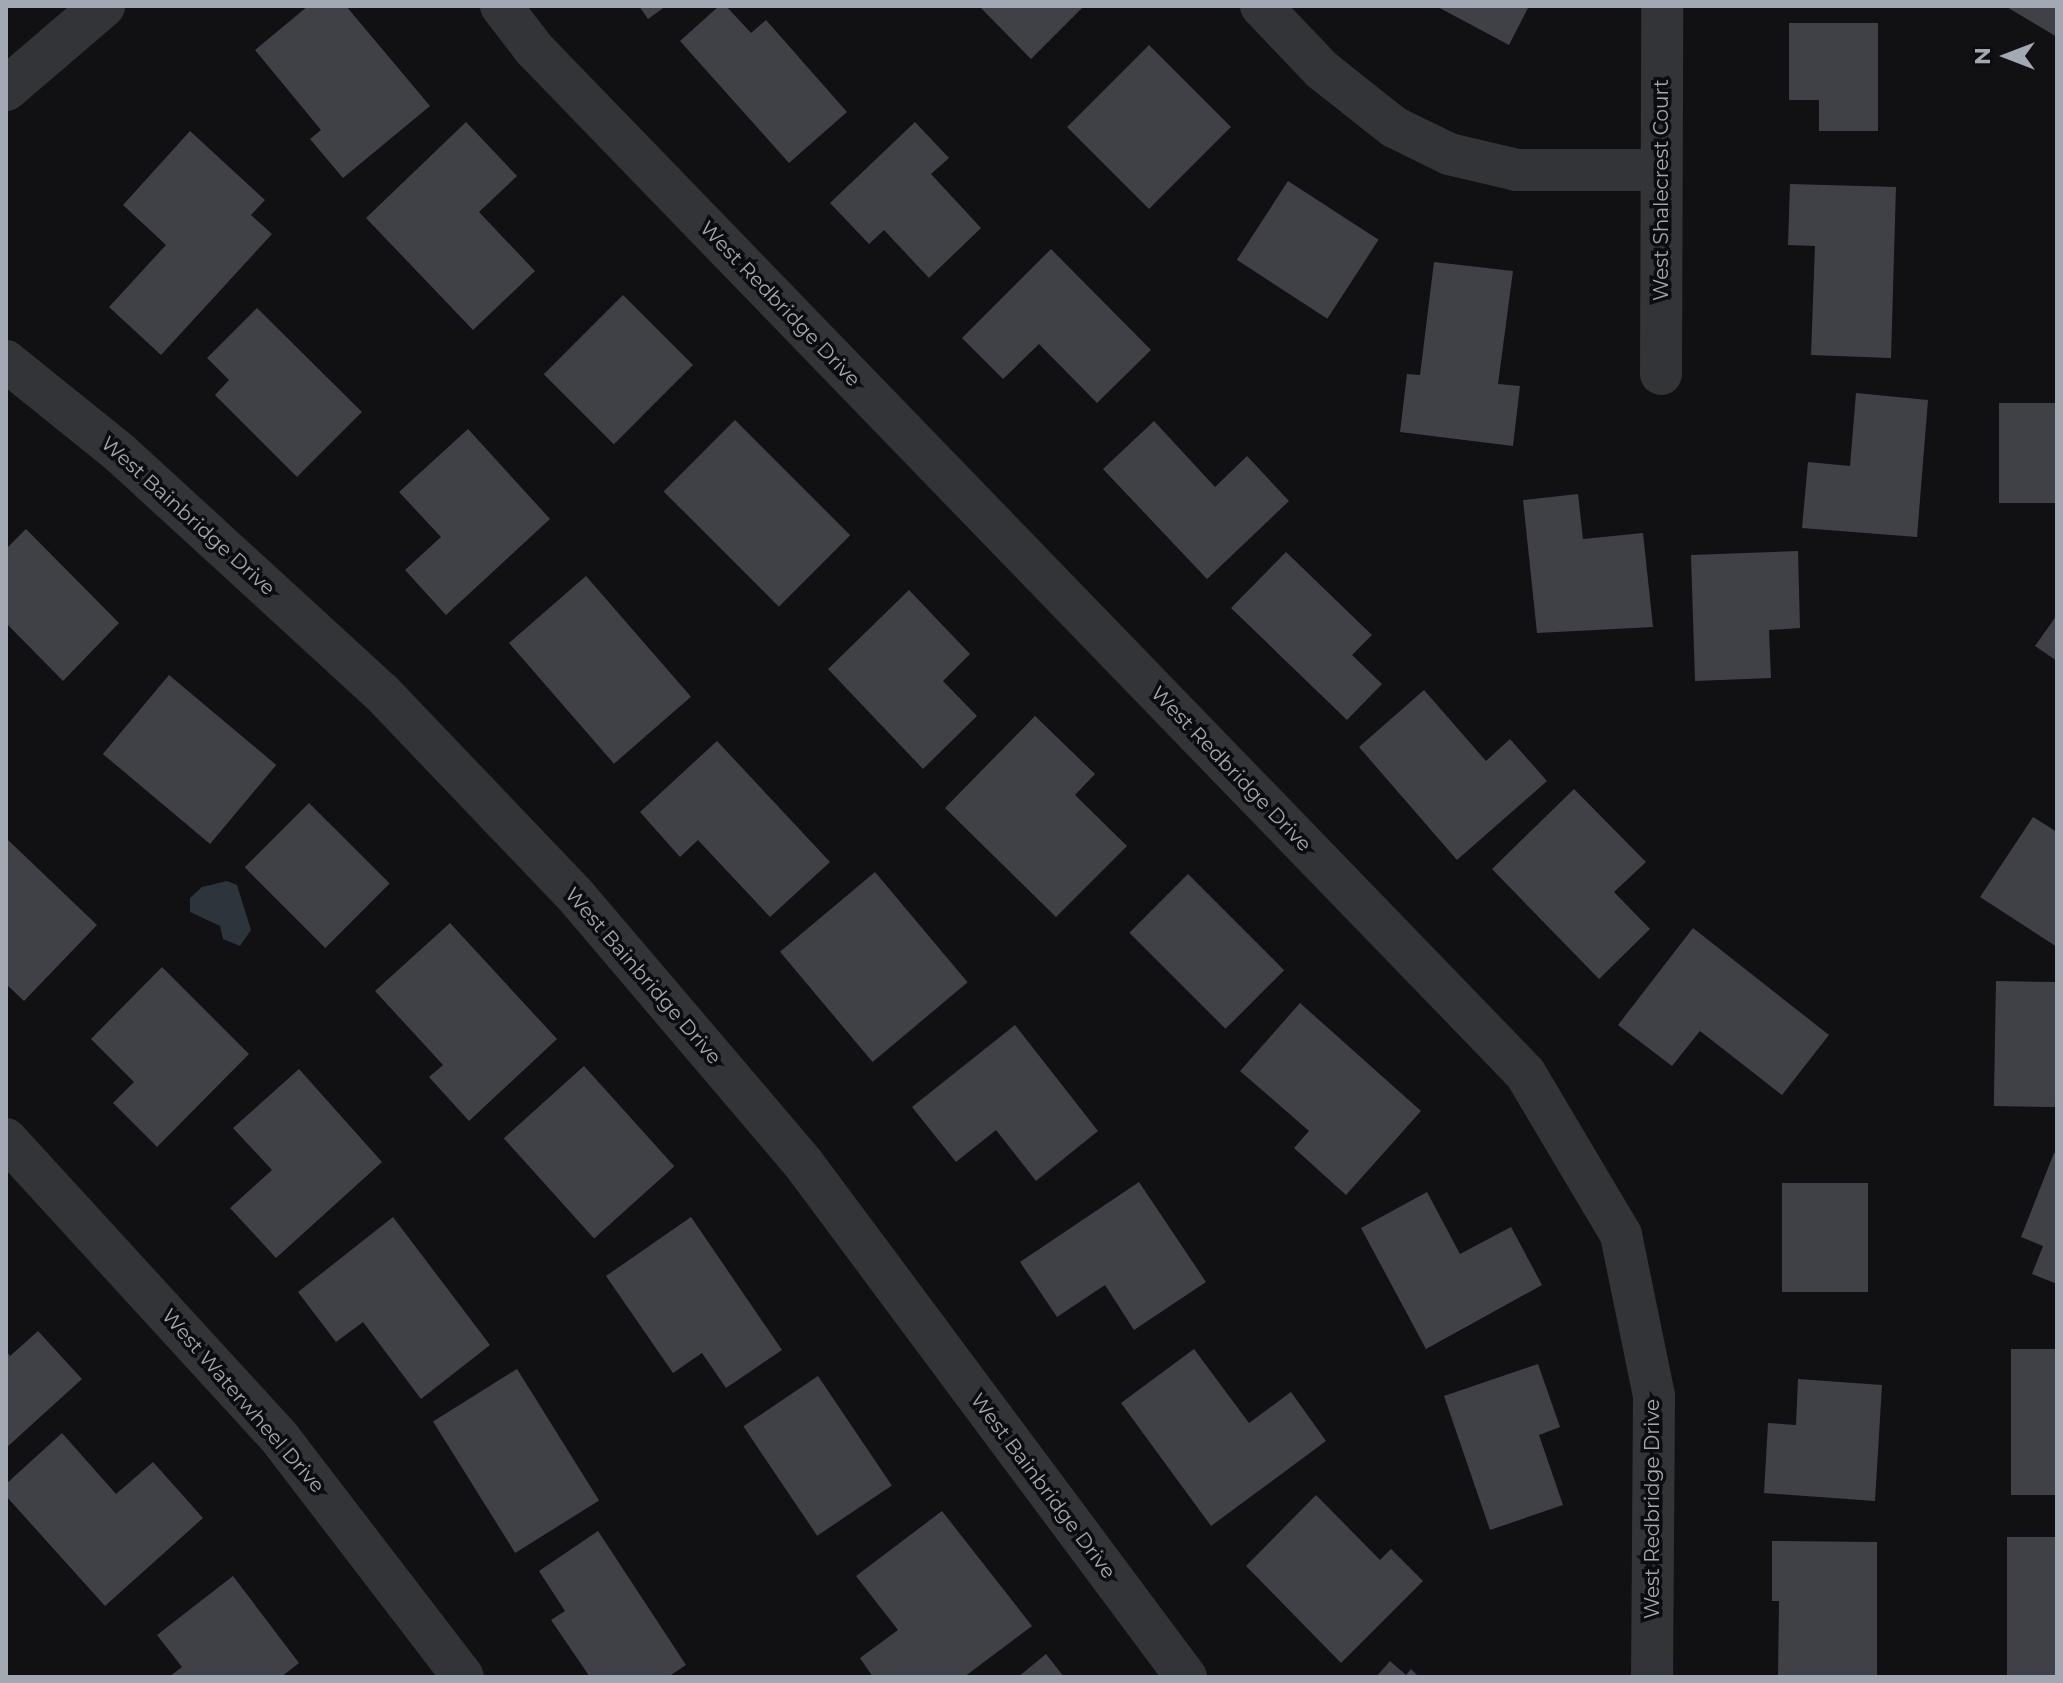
<!DOCTYPE html>
<html>
<head>
<meta charset="utf-8">
<style>
	body { margin:0 }
	#map { position:relative; width:2063px; height:1683px; overflow:hidden; background:#111113; font-family:Montserrat,sans-serif }
	div>[style] { position:absolute }
	.water>* { inset:0; background:#2b353b }
	.building>* { inset:0; background:#404146; transform-origin:0 0 }
	.minor>* { height:42px; margin:-21px; padding:0 21px; transform-origin:21px; border-radius:21px; background:#323438 }
	.tertiary>* { height:44px; margin:-22px; padding:0 22px; transform-origin:22px; border-radius:22px; background:#323438 }
	span { translate:-50% -50%; white-space:nowrap; text-align:center; line-height:1.15; -webkit-text-stroke:7px #0c0c0e; paint-order:stroke }
	.street-label { font-size:20px; color:#a3a9b3 }
	.frame { position:absolute; inset:0; border:8px solid #a3a9b3; pointer-events:none }
	.north { position:absolute; left:1967px; top:16px; width:80px; height:80px; -webkit-text-stroke:6px #0c0c0e; paint-order:stroke; rotate:270deg; font-size:22px; font-weight:700; line-height:32px; text-align:center; color:#a3a9b3 }
	.north::after { content:''; display:block; margin:auto; width:28px; height:36px; background:#a3a9b3; clip-path:polygon(50% 0,100% 100%,50% 72%,0 100%) }
</style>
</head>
<body>
<div id="map">
	<div class="water">
		<i style="clip-path:polygon(227px 881px,237px 885px,251px 930px,240px 946px,223px 939px,220px 926px,190px 912px,190px 898px,202px 887px)"></i>
	</div>
	<div class="building">
		<i style="clip-path:polygon(308px 6px,346px 6px,430px 106px,343px 178px,310px 139px,321px 130px,255px 50px)"></i>
		<i style="clip-path:polygon(639px 6px,666px 6px,648px 19px)"></i>
		<i style="clip-path:polygon(719px 6px,726px 6px,751px 33px,766px 20px,847px 112px,789px 163px,680px 41px)"></i>
		<i style="clip-path:polygon(979px 6px,1084px 6px,1031px 59px)"></i>
		<i style="clip-path:polygon(1436px 6px,1529px 6px,1509px 45px)"></i>
		<i style="clip-path:polygon(2005px 6px,2057px 6px,2057px 37px)"></i>
		<i style="clip-path:polygon(1789px 23px,1878px 23px,1878px 131px,1819px 131px,1819px 100px,1789px 100px)"></i>
		<i style="left:1149px;top:45px;width:116px;height:116px;rotate:45deg"></i>
		<i style="clip-path:polygon(466px 122px,517px 176px,479px 212px,535px 271px,473px 330px,366px 218px)"></i>
		<i style="clip-path:polygon(915px 122px,949px 158px,931px 174px,981px 228px,929px 278px,884px 230px,869px 244px,830px 203px)"></i>
		<i style="clip-path:polygon(190px 131px,265px 200px,251px 215px,272px 234px,161px 355px,109px 307px,166px 245px,123px 205px)"></i>
		<i style="left:1288px;top:181px;width:108px;height:94px;rotate:33deg"></i>
		<i style="clip-path:polygon(1790px 184px,1896px 187px,1891px 358px,1811px 355px,1815px 246px,1788px 245px)"></i>
		<i style="clip-path:polygon(1051px 249px,1151px 350px,1097px 403px,1039px 344px,1003px 379px,962px 338px)"></i>
		<i style="clip-path:polygon(1434px 262px,1513px 271px,1498px 384px,1520px 386px,1513px 446px,1400px 432px,1407px 374px,1420px 375px)"></i>
		<i style="left:623px;top:295px;width:99px;height:112px;rotate:45deg"></i>
		<i style="clip-path:polygon(257px 308px,362px 412px,297px 477px,215px 395px,229px 380px,207px 358px)"></i>
		<i style="clip-path:polygon(1856px 393px,1928px 400px,1917px 537px,1802px 528px,1808px 462px,1850px 466px)"></i>
		<i style="left:1999px;top:403px;width:58px;height:100px"></i>
		<i style="left:735px;top:420px;width:163px;height:101px;rotate:45deg"></i>
		<i style="clip-path:polygon(1154px 421px,1215px 487px,1247px 456px,1289px 501px,1207px 579px,1103px 469px)"></i>
		<i style="clip-path:polygon(468px 429px,550px 519px,446px 615px,405px 570px,441px 537px,399px 492px)"></i>
		<i style="clip-path:polygon(1578px 494px,1583px 539px,1643px 533px,1653px 627px,1537px 633px,1523px 500px)"></i>
		<i style="clip-path:polygon(26px 529px,119px 623px,63px 681px,6px 623px,6px 549px)"></i>
		<i style="clip-path:polygon(1798px 551px,1800px 628px,1769px 630px,1771px 678px,1695px 681px,1691px 555px)"></i>
		<i style="clip-path:polygon(1286px 552px,1372px 635px,1352px 655px,1382px 684px,1347px 720px,1231px 608px)"></i>
		<i style="left:586px;top:576px;width:160px;height:102px;rotate:49deg"></i>
		<i style="clip-path:polygon(909px 590px,970px 654px,943px 681px,977px 716px,923px 769px,828px 669px)"></i>
		<i style="clip-path:polygon(2057px 615px,2057px 661px,2035px 646px)"></i>
		<i style="left:169px;top:675px;width:140px;height:103px;rotate:40deg"></i>
		<i style="clip-path:polygon(1424px 690px,1486px 761px,1510px 739px,1547px 781px,1457px 860px,1359px 747px)"></i>
		<i style="clip-path:polygon(1035px 716px,1095px 774px,1075px 795px,1127px 846px,1056px 917px,945px 808px)"></i>
		<i style="clip-path:polygon(717px 741px,830px 862px,770px 917px,698px 840px,680px 857px,640px 812px)"></i>
		<i style="clip-path:polygon(1574px 789px,1646px 862px,1614px 892px,1650px 929px,1599px 979px,1492px 869px)"></i>
		<i style="left:309px;top:803px;width:114px;height:91px;rotate:45deg"></i>
		<i style="clip-path:polygon(2033px 817px,2057px 832px,2057px 947px,1980px 897px)"></i>
		<i style="clip-path:polygon(6px 838px,97px 925px,24px 1001px,6px 984px)"></i>
		<i style="left:875px;top:872px;width:144px;height:124px;rotate:50deg"></i>
		<i style="left:1188px;top:874px;width:136px;height:83px;rotate:45deg"></i>
		<i style="clip-path:polygon(450px 923px,557px 1039px,469px 1121px,429px 1077px,443px 1065px,375px 991px)"></i>
		<i style="clip-path:polygon(1693px 928px,1829px 1035px,1782px 1095px,1700px 1031px,1672px 1066px,1618px 1025px)"></i>
		<i style="clip-path:polygon(162px 967px,249px 1054px,157px 1147px,113px 1103px,134px 1082px,91px 1039px)"></i>
		<i style="left:1996px;top:981px;width:61px;height:125px;rotate:1deg"></i>
		<i style="clip-path:polygon(1300px 1003px,1421px 1111px,1346px 1195px,1294px 1148px,1309px 1131px,1240px 1071px)"></i>
		<i style="clip-path:polygon(1015px 1025px,1098px 1131px,1036px 1181px,996px 1130px,956px 1162px,912px 1107px)"></i>
		<i style="left:584px;top:1066px;width:135px;height:108px;rotate:48deg"></i>
		<i style="clip-path:polygon(299px 1069px,382px 1162px,276px 1258px,230px 1208px,272px 1170px,233px 1128px)"></i>
		<i style="clip-path:polygon(2054px 1153px,2057px 1154px,2057px 1284px,2032px 1274px,2043px 1246px,2021px 1237px)"></i>
		<i style="clip-path:polygon(1139px 1182px,1206px 1282px,1134px 1330px,1105px 1285px,1057px 1317px,1020px 1262px)"></i>
		<i style="left:1782px;top:1183px;width:86px;height:109px"></i>
		<i style="clip-path:polygon(1427px 1192px,1460px 1254px,1511px 1227px,1542px 1285px,1426px 1349px,1361px 1228px)"></i>
		<i style="clip-path:polygon(393px 1217px,490px 1345px,421px 1399px,363px 1322px,336px 1342px,298px 1292px)"></i>
		<i style="clip-path:polygon(691px 1217px,782px 1350px,726px 1388px,702px 1353px,673px 1373px,606px 1276px)"></i>
		<i style="clip-path:polygon(38px 1331px,82px 1379px,6px 1448px,6px 1351px,10px 1356px)"></i>
		<i style="clip-path:polygon(1194px 1349px,1249px 1423px,1291px 1392px,1326px 1441px,1211px 1526px,1121px 1403px)"></i>
		<i style="left:2011px;top:1349px;width:46px;height:146px"></i>
		<i style="clip-path:polygon(1538px 1364px,1560px 1427px,1539px 1435px,1563px 1505px,1490px 1530px,1444px 1396px)"></i>
		<i style="left:517px;top:1369px;width:155px;height:99px;rotate:58deg"></i>
		<i style="left:818px;top:1376px;width:132px;height:90px;rotate:56deg"></i>
		<i style="clip-path:polygon(1798px 1379px,1882px 1385px,1875px 1501px,1764px 1493px,1768px 1423px,1796px 1425px)"></i>
		<i style="clip-path:polygon(62px 1433px,116px 1494px,153px 1462px,203px 1518px,105px 1606px,6px 1496px,6px 1484px)"></i>
		<i style="clip-path:polygon(1316px 1495px,1380px 1560px,1391px 1549px,1423px 1581px,1341px 1663px,1246px 1566px)"></i>
		<i style="clip-path:polygon(942px 1511px,1032px 1626px,964px 1677px,873px 1677px,860px 1658px,898px 1630px,856px 1576px)"></i>
		<i style="clip-path:polygon(598px 1531px,686px 1665px,668px 1677px,590px 1677px,551px 1620px,565px 1611px,539px 1571px)"></i>
		<i style="left:2007px;top:1537px;width:50px;height:140px"></i>
		<i style="clip-path:polygon(1772px 1541px,1877px 1542px,1877px 1677px,1778px 1677px,1779px 1601px,1772px 1601px)"></i>
		<i style="clip-path:polygon(233px 1576px,299px 1663px,281px 1677px,169px 1677px,182px 1667px,157px 1635px)"></i>
		<i style="clip-path:polygon(1046px 1654px,1064px 1677px,1018px 1677px)"></i>
		<i style="clip-path:polygon(1390px 1661px,1406px 1675px,1411px 1669px,1419px 1677px,1376px 1677px)"></i>
	</div>
	<div class="minor">
		<i style="left:501px;top:6px;width:54px;rotate:52.5deg"></i>
		<i style="left:534px;top:49px;width:1425px;rotate:45.94deg"></i>
		<i style="left:1525px;top:1073px;width:188px;rotate:59.3deg"></i>
		<i style="left:1621px;top:1235px;width:164px;rotate:78.4deg"></i>
		<i style="left:1654px;top:1396px;width:281px;rotate:90.4deg"></i>
		<i style="left:1261px;top:6px;width:88px;rotate:46.4deg"></i>
		<i style="left:1322px;top:70px;width:92px;rotate:38.4deg"></i>
		<i style="left:1394px;top:127px;width:61px;rotate:26.1deg"></i>
		<i style="left:1449px;top:154px;width:70px;rotate:13.2deg"></i>
		<i style="left:1517px;top:170px;width:144px"></i>
		<i style="left:6px;top:361px;width:146px;rotate:38.9deg"></i>
		<i style="left:120px;top:453px;width:354px;rotate:42.5deg"></i>
		<i style="left:381px;top:692px;width:281px;rotate:46.3deg"></i>
		<i style="left:575px;top:895px;width:352px;rotate:49.6deg"></i>
		<i style="left:803px;top:1163px;width:641px;rotate:53.31deg"></i>
		<i style="left:1661px;top:374px;width:368px;rotate:-89.8deg"></i>
		<i style="left:6px;top:1139px;width:404px;rotate:47.5deg"></i>
		<i style="left:279px;top:1437px;width:302px;rotate:52.5deg"></i>
	</div>
	<div class="tertiary">
		<i style="left:6px;top:89px;width:128px;rotate:-40.6deg"></i>
	</div>
	<div class="street-label">
		<span style="left:1661px;top:190px;rotate:-90deg">West Shalecrest Court</span>
		<span style="left:780px;top:304px;rotate:46deg">West Redbridge Drive</span>
		<span style="left:188px;top:516px;rotate:42deg">West Bainbridge Drive</span>
		<span style="left:1231px;top:769px;rotate:46deg">West Redbridge Drive</span>
		<span style="left:643px;top:976px;rotate:49deg">West Bainbridge Drive</span>
		<span style="left:243px;top:1401px;rotate:49deg">West Waterwheel Drive</span>
		<span style="left:1043px;top:1486px;rotate:53deg">West Bainbridge Drive</span>
		<span style="left:1652px;top:1509px;rotate:-90deg">West Redbridge Drive</span>
	</div>
	<div class="frame"></div>
	<div class="north">N</div>
</div>
</body>
</html>
